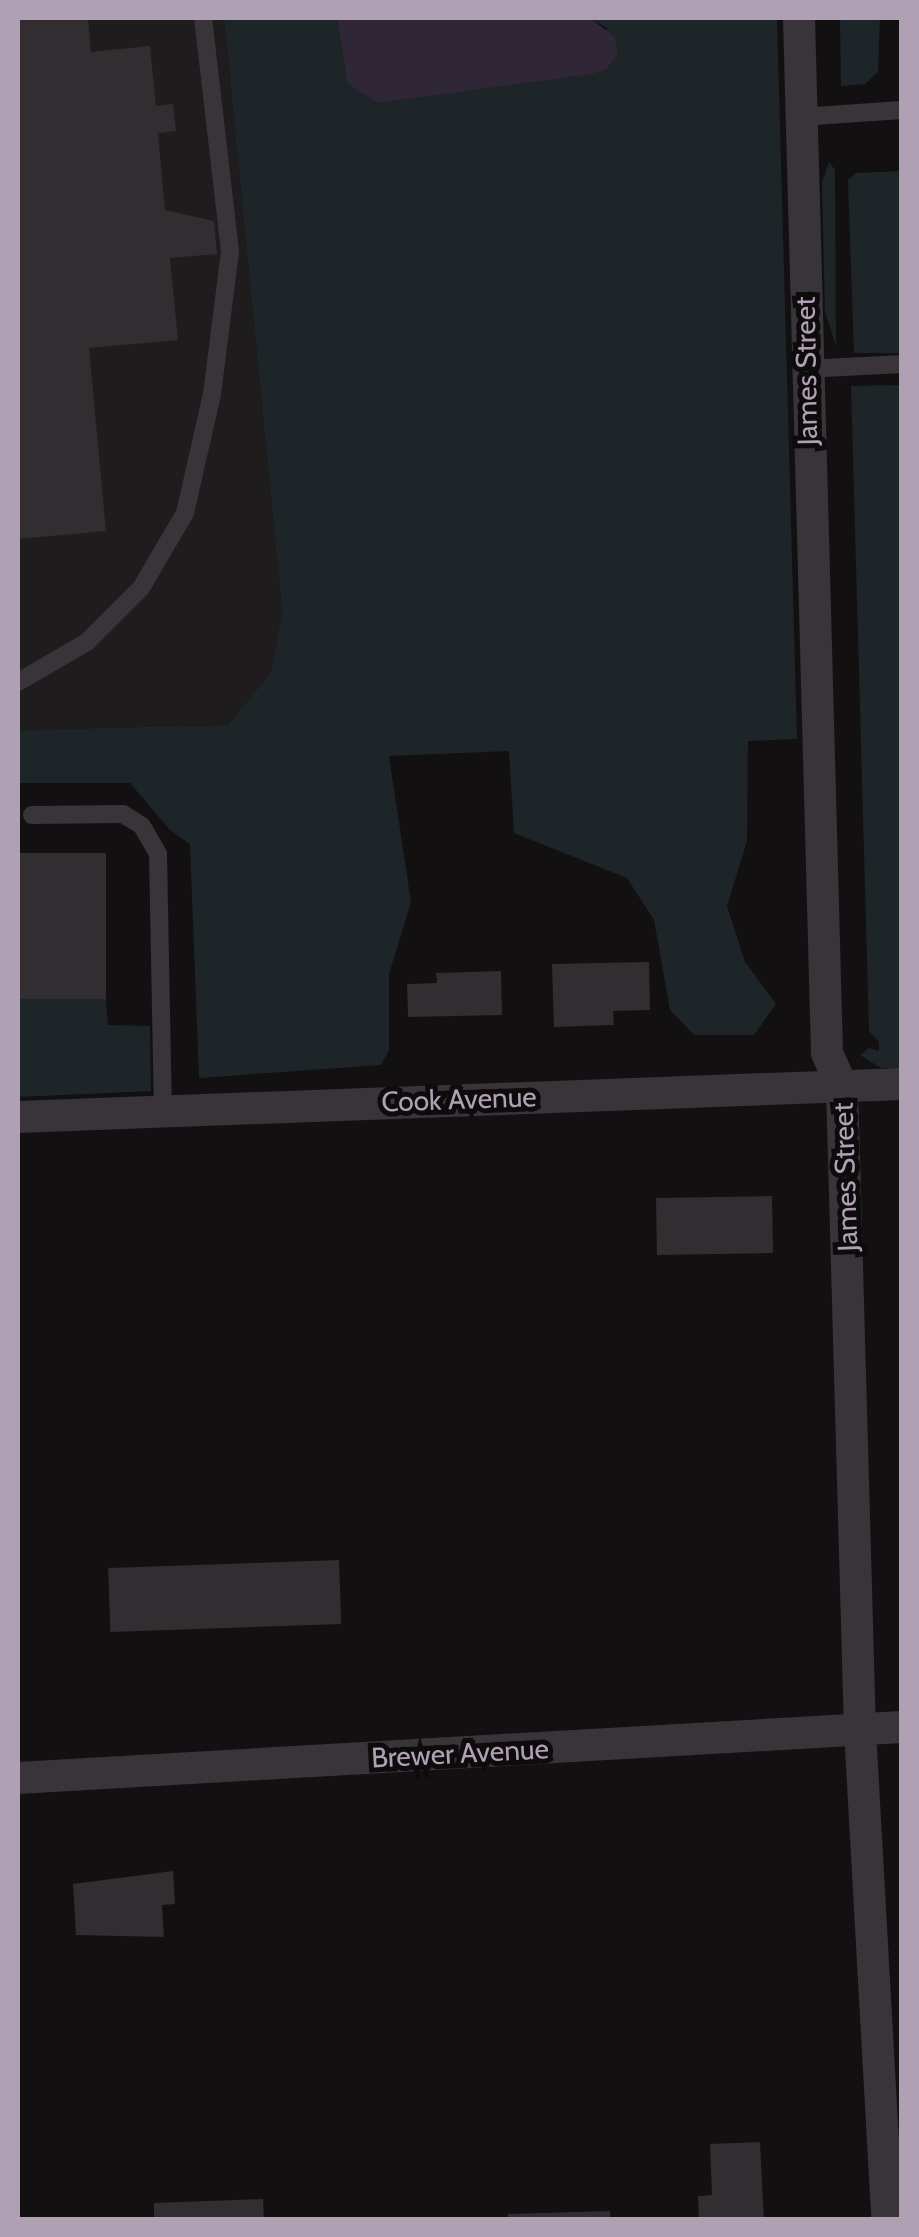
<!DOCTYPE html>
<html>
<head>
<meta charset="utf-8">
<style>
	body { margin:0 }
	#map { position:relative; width:919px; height:2237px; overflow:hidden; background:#121011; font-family:Cabin,sans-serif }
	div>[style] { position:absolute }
	.built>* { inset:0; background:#1f1c1e }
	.green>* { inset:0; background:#1e2528 }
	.water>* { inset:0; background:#2f2636 }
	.building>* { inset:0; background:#312d30; transform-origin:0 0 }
	.service>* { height:18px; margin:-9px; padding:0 9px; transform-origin:9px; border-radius:9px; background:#39333a }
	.minor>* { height:32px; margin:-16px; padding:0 16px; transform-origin:16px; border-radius:16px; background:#39333a }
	span { translate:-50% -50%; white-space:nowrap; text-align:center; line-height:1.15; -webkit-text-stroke:10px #0d0b0c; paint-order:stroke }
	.street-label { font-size:28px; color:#b0a0b4 }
	.frame { position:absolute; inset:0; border:20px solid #b0a0b4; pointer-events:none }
</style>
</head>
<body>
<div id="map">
	<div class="built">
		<i style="clip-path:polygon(18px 18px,224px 18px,282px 610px,271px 673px,227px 725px,18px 730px)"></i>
	</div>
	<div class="green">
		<i style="clip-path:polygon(224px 18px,337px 18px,345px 71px,608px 29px,590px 18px,777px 18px,797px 739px,748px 741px,747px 841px,727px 906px,745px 962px,776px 1004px,754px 1035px,694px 1035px,670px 1010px,654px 920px,627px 878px,514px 833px,509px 751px,389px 756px,411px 902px,389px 974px,389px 1050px,381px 1065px,199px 1078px,190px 844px,170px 830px,130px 783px,18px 783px,18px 730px,227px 725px,271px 673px,282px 610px)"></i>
		<i style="clip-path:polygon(840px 18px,880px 18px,878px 72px,865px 84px,841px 86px)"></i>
		<i style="clip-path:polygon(829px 162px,835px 170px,836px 346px,825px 312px,822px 182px)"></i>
		<i style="clip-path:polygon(901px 171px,901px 353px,854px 353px,848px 180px,856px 173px)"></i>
		<i style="clip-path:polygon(901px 385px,902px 1068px,881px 1068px,860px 1055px,869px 1048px,879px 1051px,879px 1042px,869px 1031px,851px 386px)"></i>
		<i style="clip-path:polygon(18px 999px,106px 999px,108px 1025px,150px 1026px,151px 1091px,18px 1097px)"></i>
	</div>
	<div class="water">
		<i style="clip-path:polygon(337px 18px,590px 18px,615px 37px,618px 53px,606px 70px,591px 74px,378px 103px,347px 83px)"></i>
	</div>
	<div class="building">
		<i style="clip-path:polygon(18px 18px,88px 18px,91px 52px,150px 46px,156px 106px,173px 104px,176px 131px,158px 133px,165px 210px,214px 221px,217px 254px,170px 258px,178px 340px,89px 348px,106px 531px,18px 539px)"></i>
		<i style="left:18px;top:853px;width:88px;height:146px"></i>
		<i style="clip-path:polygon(649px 962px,650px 1010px,613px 1011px,614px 1025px,554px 1027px,552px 964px)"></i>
		<i style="clip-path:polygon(501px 971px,502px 1015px,408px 1017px,407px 984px,437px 983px,436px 973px)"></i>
		<i style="left:772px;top:1196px;width:57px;height:116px;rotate:89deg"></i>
		<i style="left:339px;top:1560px;width:64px;height:231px;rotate:88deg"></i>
		<i style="clip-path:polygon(173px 1871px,175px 1904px,162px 1905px,164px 1937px,76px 1935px,73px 1884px)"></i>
		<i style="clip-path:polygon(760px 2142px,764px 2220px,699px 2220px,698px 2196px,712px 2195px,710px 2144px)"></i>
		<i style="clip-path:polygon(263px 2199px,264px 2220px,154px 2220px,154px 2203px)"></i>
		<i style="clip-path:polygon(610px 2211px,611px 2220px,508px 2220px,508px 2214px)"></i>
	</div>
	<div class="service">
		<i style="left:800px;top:117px;width:102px;rotate:-3.9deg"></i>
		<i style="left:805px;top:369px;width:97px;rotate:-3deg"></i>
		<i style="left:18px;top:682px;width:80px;rotate:-30.1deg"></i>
		<i style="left:87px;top:642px;width:76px;rotate:-45deg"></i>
		<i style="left:141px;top:588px;width:87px;rotate:-59.6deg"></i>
		<i style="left:185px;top:513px;width:122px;rotate:-77.2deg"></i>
		<i style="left:212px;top:394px;width:144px;rotate:-82.8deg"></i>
		<i style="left:230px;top:251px;width:235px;rotate:-96.6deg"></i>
		<i style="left:32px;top:815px;width:91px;rotate:-0.6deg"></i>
		<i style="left:123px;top:814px;width:22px;rotate:32deg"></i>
		<i style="left:142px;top:826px;width:32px;rotate:60deg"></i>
		<i style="left:158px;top:854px;width:254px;rotate:88.9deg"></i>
	</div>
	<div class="minor">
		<i style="left:799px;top:18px;width:1035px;rotate:88.45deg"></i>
		<i style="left:827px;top:1053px;width:37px;rotate:66deg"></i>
		<i style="left:842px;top:1087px;width:643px;rotate:88.4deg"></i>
		<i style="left:860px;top:1730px;width:491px;rotate:86.8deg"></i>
		<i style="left:18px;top:1117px;width:885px;rotate:-2.14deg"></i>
		<i style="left:18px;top:1778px;width:885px;rotate:-3.3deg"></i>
	</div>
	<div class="street-label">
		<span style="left:806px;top:371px;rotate:-91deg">James Street</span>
		<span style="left:459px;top:1099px;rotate:-2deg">Cook Avenue</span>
		<span style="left:845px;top:1177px;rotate:-92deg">James Street</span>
		<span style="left:460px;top:1753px;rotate:-3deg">Brewer Avenue</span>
	</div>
	<div class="frame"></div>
</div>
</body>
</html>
